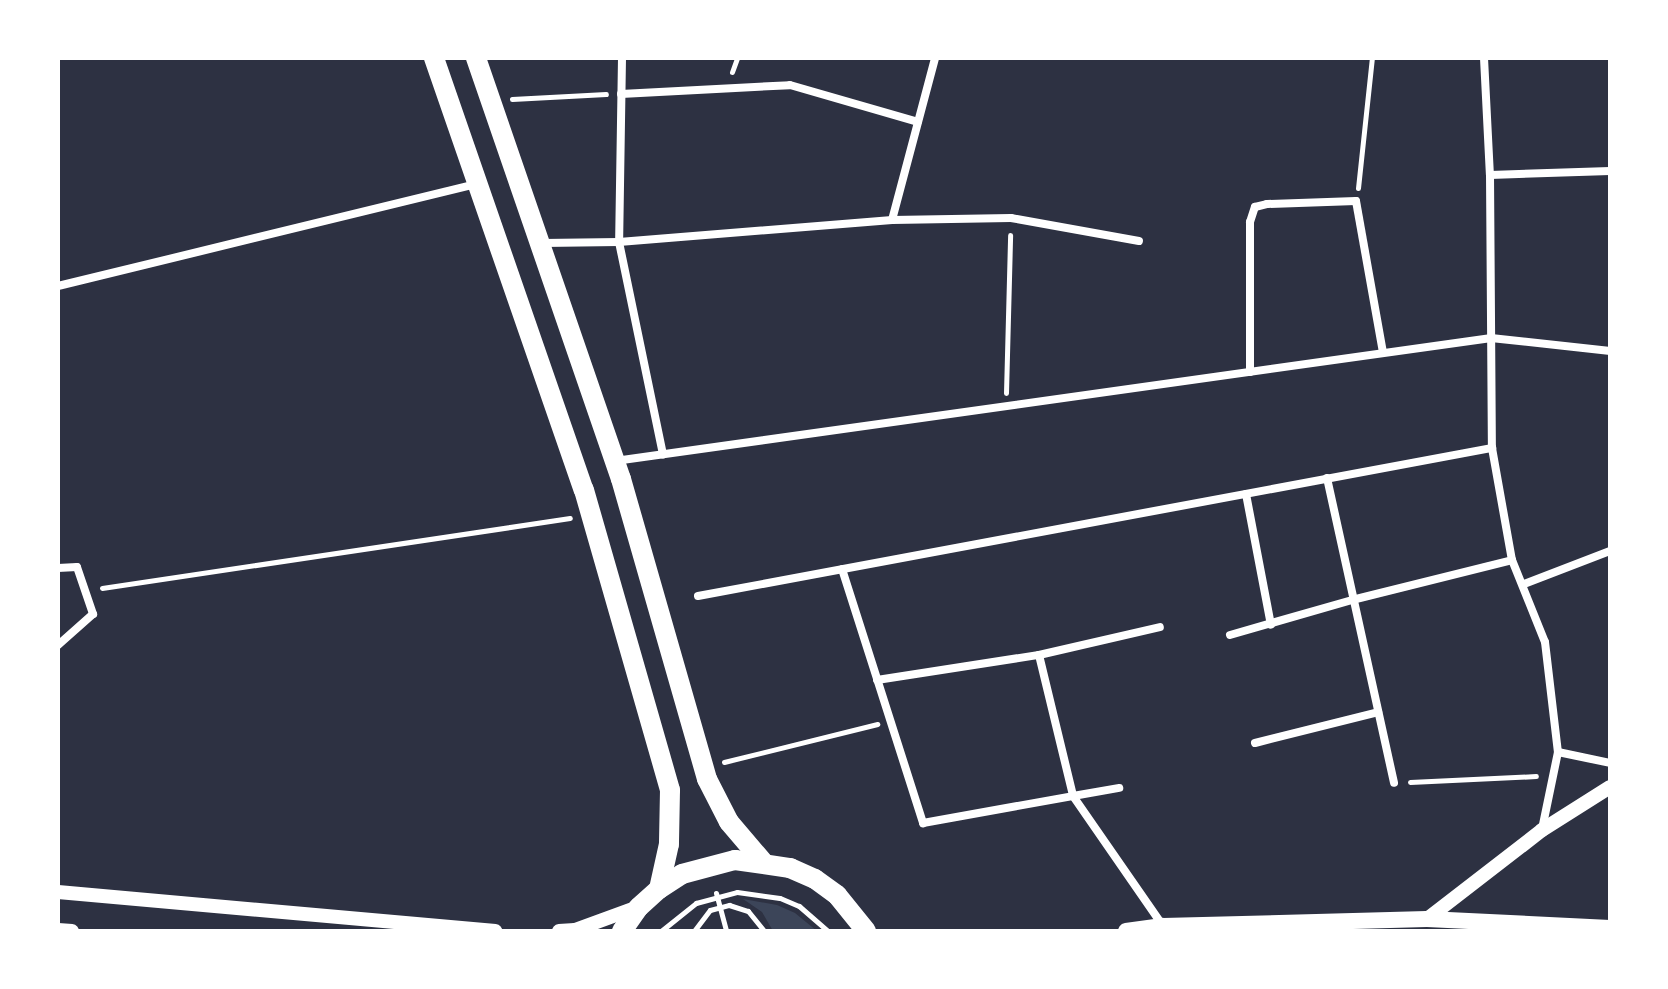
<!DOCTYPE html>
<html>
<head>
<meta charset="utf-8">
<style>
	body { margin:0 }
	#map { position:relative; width:1668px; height:989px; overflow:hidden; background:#2d3142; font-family:Jost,sans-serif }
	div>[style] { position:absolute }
	.green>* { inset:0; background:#3c4559 }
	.path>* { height:5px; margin:-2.5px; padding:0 2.5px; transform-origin:2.5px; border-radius:2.5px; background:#fff }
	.minor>* { height:8px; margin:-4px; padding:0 4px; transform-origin:4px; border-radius:4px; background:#fff }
	.tertiary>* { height:14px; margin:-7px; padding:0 7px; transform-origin:7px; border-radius:7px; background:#fff }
	.secondary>* { height:16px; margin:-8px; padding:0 8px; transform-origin:8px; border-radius:8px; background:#fff }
	.primary>* { height:20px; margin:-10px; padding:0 10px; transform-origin:10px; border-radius:10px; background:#fff }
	span { translate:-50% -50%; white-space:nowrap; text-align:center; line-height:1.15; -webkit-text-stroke:6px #fff; paint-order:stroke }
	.frame { position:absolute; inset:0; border:60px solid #fff; pointer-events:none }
</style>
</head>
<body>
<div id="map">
	<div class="green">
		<i style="clip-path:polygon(743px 899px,777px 905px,795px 913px,817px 931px,773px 931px,762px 912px)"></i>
	</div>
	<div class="path">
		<i style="left:732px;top:72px;width:15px;rotate:-70deg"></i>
		<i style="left:512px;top:99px;width:94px;rotate:-3deg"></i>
		<i style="left:1358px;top:188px;width:131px;rotate:-83.9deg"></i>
		<i style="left:1006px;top:393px;width:158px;rotate:-88.5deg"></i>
		<i style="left:102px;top:588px;width:473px;rotate:-8.5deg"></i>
		<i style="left:724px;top:762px;width:158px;rotate:-13.9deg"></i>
		<i style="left:1410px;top:782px;width:126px;rotate:-2.7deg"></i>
		<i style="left:716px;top:893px;width:39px;rotate:75deg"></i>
		<i style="left:661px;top:931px;width:45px;rotate:-38.7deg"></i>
		<i style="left:696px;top:903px;width:42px;rotate:-15deg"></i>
		<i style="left:737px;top:892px;width:43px;rotate:7.9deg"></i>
		<i style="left:780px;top:898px;width:21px;rotate:23deg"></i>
		<i style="left:799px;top:906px;width:38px;rotate:41deg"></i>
		<i style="left:694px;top:931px;width:26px;rotate:-53deg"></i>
		<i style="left:710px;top:910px;width:20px;rotate:-15deg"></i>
		<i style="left:729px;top:905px;width:20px;rotate:18deg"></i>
		<i style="left:748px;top:911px;width:26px;rotate:51deg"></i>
	</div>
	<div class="minor">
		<i style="left:622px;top:58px;width:184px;rotate:90.9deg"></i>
		<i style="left:619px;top:242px;width:217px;rotate:78.3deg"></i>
		<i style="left:1484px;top:58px;width:117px;rotate:87.1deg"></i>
		<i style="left:1490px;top:175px;width:273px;rotate:89.6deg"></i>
		<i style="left:1492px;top:448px;width:114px;rotate:79.9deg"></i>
		<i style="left:1512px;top:560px;width:88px;rotate:68.1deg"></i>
		<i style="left:1545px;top:642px;width:111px;rotate:83.3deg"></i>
		<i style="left:1558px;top:752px;width:79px;rotate:101.7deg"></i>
		<i style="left:621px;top:94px;width:169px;rotate:-3deg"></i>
		<i style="left:790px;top:85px;width:133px;rotate:16.1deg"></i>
		<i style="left:1490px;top:175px;width:120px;rotate:-1.9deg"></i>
		<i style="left:892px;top:220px;width:168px;rotate:-75.1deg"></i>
		<i style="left:543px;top:243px;width:76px;rotate:-0.8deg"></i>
		<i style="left:619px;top:242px;width:274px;rotate:-4.6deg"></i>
		<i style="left:892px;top:220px;width:119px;rotate:-1deg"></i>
		<i style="left:1011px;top:218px;width:130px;rotate:10.2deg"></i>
		<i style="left:58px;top:286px;width:431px;rotate:-13.7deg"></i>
		<i style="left:1250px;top:372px;width:150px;rotate:-90deg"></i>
		<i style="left:1250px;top:222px;width:16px;rotate:-72deg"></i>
		<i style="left:1255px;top:207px;width:12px;rotate:-14deg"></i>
		<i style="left:1267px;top:204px;width:89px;rotate:-1.9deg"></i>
		<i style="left:1356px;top:201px;width:154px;rotate:79.9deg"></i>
		<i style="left:615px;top:461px;width:885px;rotate:-7.99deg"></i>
		<i style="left:1491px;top:338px;width:120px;rotate:6.2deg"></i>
		<i style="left:1327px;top:478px;width:312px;rotate:77.6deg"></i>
		<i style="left:1246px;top:494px;width:133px;rotate:79.2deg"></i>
		<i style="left:58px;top:568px;width:19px;rotate:-3deg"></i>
		<i style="left:77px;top:567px;width:50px;rotate:71.2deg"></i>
		<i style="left:93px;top:614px;width:47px;rotate:138.5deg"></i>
		<i style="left:842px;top:569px;width:267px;rotate:72.3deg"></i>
		<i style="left:923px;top:823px;width:152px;rotate:-10.2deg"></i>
		<i style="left:1073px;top:796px;width:158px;rotate:55.3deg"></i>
		<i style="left:1524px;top:584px;width:92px;rotate:-21deg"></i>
		<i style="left:698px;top:596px;width:808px;rotate:-10.56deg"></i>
		<i style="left:1230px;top:635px;width:127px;rotate:-16deg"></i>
		<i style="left:1352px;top:600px;width:165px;rotate:-14deg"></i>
		<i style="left:1039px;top:655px;width:145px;rotate:76.4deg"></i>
		<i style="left:1073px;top:796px;width:47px;rotate:-9.9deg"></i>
		<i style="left:877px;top:680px;width:164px;rotate:-8.8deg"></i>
		<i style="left:1039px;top:655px;width:124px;rotate:-13deg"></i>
		<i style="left:1255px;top:743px;width:127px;rotate:-14.1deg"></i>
		<i style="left:1558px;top:752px;width:53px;rotate:11.9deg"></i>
	</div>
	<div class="tertiary">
		<i style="left:58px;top:892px;width:439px;rotate:5.1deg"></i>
		<i style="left:1427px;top:919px;width:145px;rotate:-37.7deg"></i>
		<i style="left:1542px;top:830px;width:80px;rotate:-32.3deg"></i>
		<i style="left:58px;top:930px;width:14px;rotate:4deg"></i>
		<i style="left:559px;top:931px;width:16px;rotate:-4deg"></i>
		<i style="left:575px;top:930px;width:67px;rotate:-20.1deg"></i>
	</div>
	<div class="secondary">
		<i style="left:1126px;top:931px;width:37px;rotate:-8deg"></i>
		<i style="left:1163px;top:926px;width:264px;rotate:-1.5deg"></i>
		<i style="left:1427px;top:919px;width:183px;rotate:2.8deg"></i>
	</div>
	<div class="primary">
		<i style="left:434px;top:58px;width:457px;rotate:70.9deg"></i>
		<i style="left:584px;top:490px;width:312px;rotate:74deg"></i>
		<i style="left:670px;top:790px;width:54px;rotate:91.1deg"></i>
		<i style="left:669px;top:844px;width:46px;rotate:102.5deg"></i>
		<i style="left:476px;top:58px;width:445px;rotate:71deg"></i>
		<i style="left:621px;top:479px;width:312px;rotate:74deg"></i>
		<i style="left:707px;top:779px;width:48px;rotate:62.9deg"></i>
		<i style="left:729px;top:822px;width:52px;rotate:49.6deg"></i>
		<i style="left:622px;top:931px;width:29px;rotate:-55deg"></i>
		<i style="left:639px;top:907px;width:27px;rotate:-42deg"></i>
		<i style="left:659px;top:889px;width:27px;rotate:-33deg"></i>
		<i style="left:682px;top:874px;width:55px;rotate:-14.8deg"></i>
		<i style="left:735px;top:860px;width:56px;rotate:8.3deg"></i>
		<i style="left:790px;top:868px;width:27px;rotate:24deg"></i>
		<i style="left:815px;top:879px;width:27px;rotate:36deg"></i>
		<i style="left:837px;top:895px;width:46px;rotate:51.1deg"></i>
	</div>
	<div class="frame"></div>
</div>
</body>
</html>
